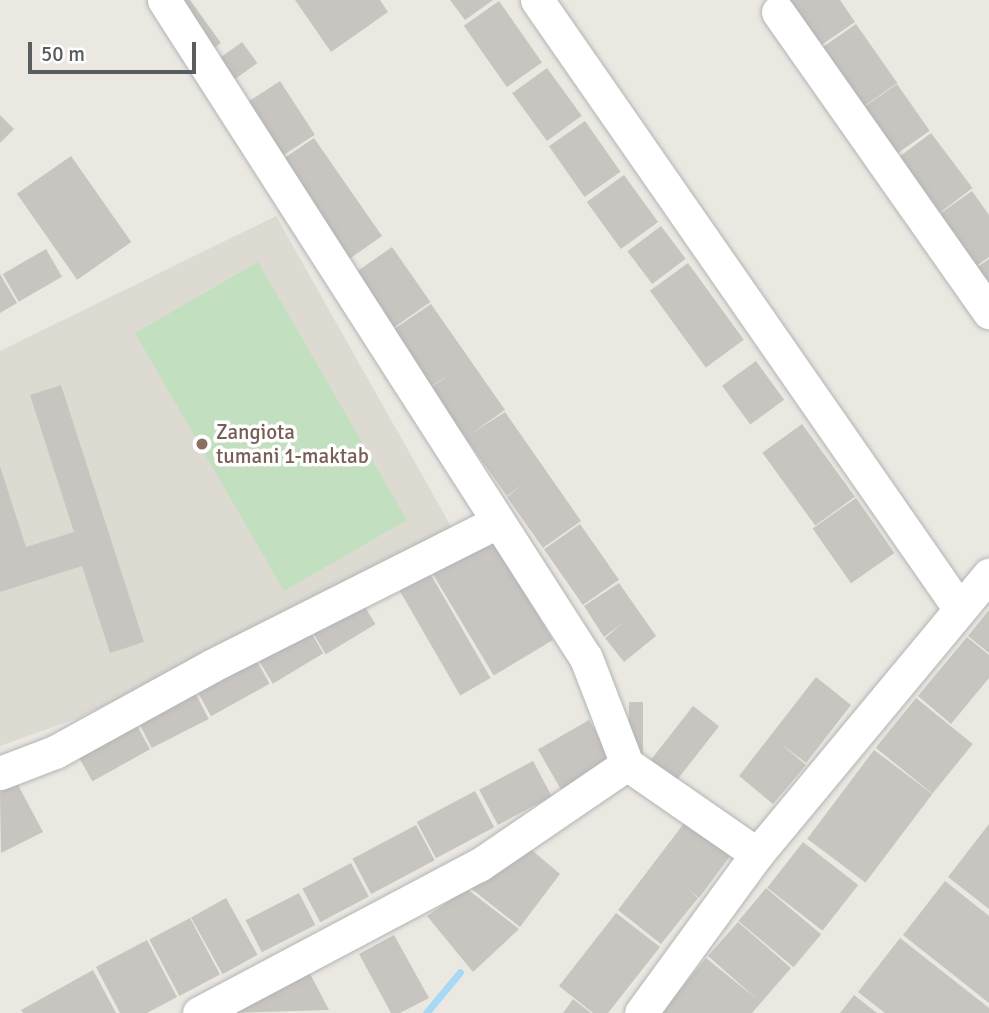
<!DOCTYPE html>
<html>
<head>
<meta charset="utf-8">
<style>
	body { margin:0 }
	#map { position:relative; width:989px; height:1013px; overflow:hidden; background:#ebe8e1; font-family:Signika,sans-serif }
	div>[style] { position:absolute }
	.education>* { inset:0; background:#dddad2 }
	.green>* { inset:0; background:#c2e0c0; transform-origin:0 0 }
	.stream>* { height:7px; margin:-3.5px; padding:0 3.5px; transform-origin:3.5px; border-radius:3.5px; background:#a8d8f4 }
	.building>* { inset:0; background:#c8c5c0; transform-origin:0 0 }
	.roads { filter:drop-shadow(0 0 2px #b2b4b7) drop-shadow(0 0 2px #b2b4b7) }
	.minor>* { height:33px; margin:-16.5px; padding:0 16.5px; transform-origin:16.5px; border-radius:16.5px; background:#fff }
	.dots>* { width:19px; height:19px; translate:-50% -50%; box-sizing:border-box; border:4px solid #fff; border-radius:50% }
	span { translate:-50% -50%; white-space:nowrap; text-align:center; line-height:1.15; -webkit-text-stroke:7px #fff; paint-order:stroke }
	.education-label { font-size:21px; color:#785e54 }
	.left { translate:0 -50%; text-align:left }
	.scale { position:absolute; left:28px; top:42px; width:168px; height:32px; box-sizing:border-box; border:4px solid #5a5d60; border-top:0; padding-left:9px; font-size:21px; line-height:24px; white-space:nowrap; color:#5a5d60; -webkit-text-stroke:5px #fff; paint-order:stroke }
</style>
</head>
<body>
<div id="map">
	<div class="education">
		<i style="clip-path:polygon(276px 216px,457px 537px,78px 718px,0 746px,0 351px)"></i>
	</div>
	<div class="green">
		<i style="left:258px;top:262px;width:298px;height:142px;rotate:60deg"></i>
	</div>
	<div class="stream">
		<i style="left:426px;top:1013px;width:53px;rotate:-50.3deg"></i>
	</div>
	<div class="building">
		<i style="clip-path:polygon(183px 0,190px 0,221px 43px,205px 54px)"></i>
		<i style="clip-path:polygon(295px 0,380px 0,388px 12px,331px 52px)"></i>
		<i style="clip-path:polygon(450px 0,493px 0,465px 20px)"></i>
		<i style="clip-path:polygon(788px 0,840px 0,855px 22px,820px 46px)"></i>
		<i style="left:499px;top:1px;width:75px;height:43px;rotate:55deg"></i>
		<i style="left:856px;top:24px;width:72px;height:42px;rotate:55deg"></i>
		<i style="left:242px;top:42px;width:26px;height:37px;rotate:54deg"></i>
		<i style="left:547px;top:68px;width:59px;height:43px;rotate:54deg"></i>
		<i style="left:280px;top:81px;width:64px;height:48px;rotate:57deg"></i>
		<i style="left:897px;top:84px;width:57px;height:42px;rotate:55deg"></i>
		<i style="clip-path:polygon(0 115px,14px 129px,0 143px)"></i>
		<i style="left:585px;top:121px;width:62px;height:44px;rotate:55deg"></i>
		<i style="left:931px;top:133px;width:69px;height:42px;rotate:53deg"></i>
		<i style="clip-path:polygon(314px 138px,382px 236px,345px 262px,317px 221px,326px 215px,316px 220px,277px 163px)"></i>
		<i style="left:71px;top:156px;width:105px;height:66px;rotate:55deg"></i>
		<i style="left:624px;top:175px;width:58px;height:46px;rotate:54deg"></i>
		<i style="clip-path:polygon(972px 191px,989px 215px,989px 257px,975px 267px,938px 215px)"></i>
		<i style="left:661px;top:226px;width:41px;height:42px;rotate:53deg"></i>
		<i style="left:392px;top:247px;width:67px;height:48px;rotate:55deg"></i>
		<i style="left:46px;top:249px;width:32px;height:50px;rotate:60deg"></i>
		<i style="clip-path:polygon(989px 259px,989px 287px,976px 268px)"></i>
		<i style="left:688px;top:263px;width:95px;height:47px;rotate:54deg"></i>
		<i style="clip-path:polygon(0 274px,17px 303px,0 313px)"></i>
		<i style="clip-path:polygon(431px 304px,505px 410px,469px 435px,505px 412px,581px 521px,543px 548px,507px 497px,523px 484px,507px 496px,430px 388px,453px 372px,430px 387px,391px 331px)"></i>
		<i style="left:756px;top:361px;width:48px;height:42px;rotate:54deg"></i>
		<i style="clip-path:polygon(61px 385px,144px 642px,110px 653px,82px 566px,0 592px,0 466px,26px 547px,74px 532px,30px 395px)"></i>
		<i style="left:802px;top:424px;width:90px;height:49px;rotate:54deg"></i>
		<i style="left:856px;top:498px;width:67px;height:53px;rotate:55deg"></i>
		<i style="left:580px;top:524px;width:68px;height:44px;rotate:55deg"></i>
		<i style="left:488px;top:532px;width:126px;height:69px;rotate:59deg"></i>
		<i style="left:427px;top:568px;width:127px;height:35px;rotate:60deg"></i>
		<i style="clip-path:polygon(619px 583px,656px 636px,624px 662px,605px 638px,624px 622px,604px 637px,584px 606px)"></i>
		<i style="left:362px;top:602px;width:26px;height:58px;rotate:59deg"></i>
		<i style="clip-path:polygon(989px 610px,989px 653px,968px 636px)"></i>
		<i style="left:310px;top:631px;width:26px;height:59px;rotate:59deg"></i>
		<i style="clip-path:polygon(967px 637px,989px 655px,989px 678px,951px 724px,918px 696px)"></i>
		<i style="left:257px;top:661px;width:26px;height:67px;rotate:61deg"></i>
		<i style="clip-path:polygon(816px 677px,851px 705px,806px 763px,780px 743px,806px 765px,773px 804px,739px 776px)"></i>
		<i style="left:196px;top:694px;width:28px;height:64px;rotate:63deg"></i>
		<i style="left:916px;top:698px;width:73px;height:64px;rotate:39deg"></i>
		<i style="left:629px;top:702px;width:14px;height:54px"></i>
		<i style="left:693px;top:706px;width:33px;height:73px;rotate:38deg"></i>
		<i style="left:589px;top:720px;width:46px;height:59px;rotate:60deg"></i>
		<i style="left:136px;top:724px;width:29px;height:66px;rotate:61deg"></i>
		<i style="left:874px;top:750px;width:73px;height:111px;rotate:37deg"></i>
		<i style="left:533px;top:761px;width:40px;height:61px;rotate:62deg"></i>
		<i style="clip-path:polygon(17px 783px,43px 832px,1px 853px,0 792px)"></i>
		<i style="left:475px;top:791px;width:41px;height:66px;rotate:62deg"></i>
		<i style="clip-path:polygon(688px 818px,733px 852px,699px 898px,687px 888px,698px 898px,661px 944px,618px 910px)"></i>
		<i style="clip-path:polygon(989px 824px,989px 909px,948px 877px)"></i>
		<i style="left:416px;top:825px;width:40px;height:72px;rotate:62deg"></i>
		<i style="left:803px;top:842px;width:70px;height:58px;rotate:38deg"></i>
		<i style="clip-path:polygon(527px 846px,560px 874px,520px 927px,469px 887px)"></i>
		<i style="left:351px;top:863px;width:38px;height:55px;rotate:62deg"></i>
		<i style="clip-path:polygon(945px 881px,989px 916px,989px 1003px,903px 935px)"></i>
		<i style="left:766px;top:888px;width:72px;height:43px;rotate:40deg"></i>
		<i style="clip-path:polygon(467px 889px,519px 929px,473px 972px,427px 916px)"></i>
		<i style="left:299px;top:893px;width:36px;height:60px;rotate:63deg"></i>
		<i style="left:226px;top:898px;width:65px;height:40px;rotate:61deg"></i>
		<i style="clip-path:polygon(616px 913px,660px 947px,608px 1013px,593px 1013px,559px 986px)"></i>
		<i style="left:190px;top:918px;width:64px;height:46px;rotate:62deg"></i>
		<i style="clip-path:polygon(738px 922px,791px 968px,752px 1013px,661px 1013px,706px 958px,758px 1000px,708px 956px)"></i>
		<i style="clip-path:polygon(394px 935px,429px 998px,400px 1013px,391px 1013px,359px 954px)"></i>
		<i style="clip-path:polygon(900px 938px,989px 1008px,989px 1013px,885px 1013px,858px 992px)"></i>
		<i style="clip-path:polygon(147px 940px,177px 997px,147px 1013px,120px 1013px,96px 967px)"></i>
		<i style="clip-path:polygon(93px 970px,116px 1013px,23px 1013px,21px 1010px)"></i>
		<i style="clip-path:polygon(308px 970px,329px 1010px,226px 1013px)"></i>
		<i style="clip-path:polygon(854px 995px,877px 1013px,840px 1013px)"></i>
		<i style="clip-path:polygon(573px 999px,591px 1013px,563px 1013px)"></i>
	</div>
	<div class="roads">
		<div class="minor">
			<i style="left:164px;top:0;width:782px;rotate:57.33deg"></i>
			<i style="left:586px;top:658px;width:114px;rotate:68.9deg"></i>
			<i style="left:627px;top:764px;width:158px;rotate:34.7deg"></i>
			<i style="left:537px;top:0;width:740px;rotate:55.24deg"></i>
			<i style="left:778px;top:12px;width:367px;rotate:54.9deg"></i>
			<i style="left:0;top:773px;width:59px;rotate:-20.9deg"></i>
			<i style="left:55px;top:752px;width:180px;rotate:-28.8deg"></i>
			<i style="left:213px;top:665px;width:316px;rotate:-26.7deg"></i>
			<i style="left:199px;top:1013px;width:317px;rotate:-27.9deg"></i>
			<i style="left:479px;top:865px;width:179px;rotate:-34.3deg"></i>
			<i style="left:641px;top:1013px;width:197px;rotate:-53.9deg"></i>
			<i style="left:757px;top:854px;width:363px;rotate:-50.3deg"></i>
		</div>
	</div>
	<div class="dots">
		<i style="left:202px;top:444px;background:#8d6e63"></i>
	</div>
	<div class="education-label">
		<span class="left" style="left:216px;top:444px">Zangiota<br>tumani 1-maktab</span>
	</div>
	<div class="scale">50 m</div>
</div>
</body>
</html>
